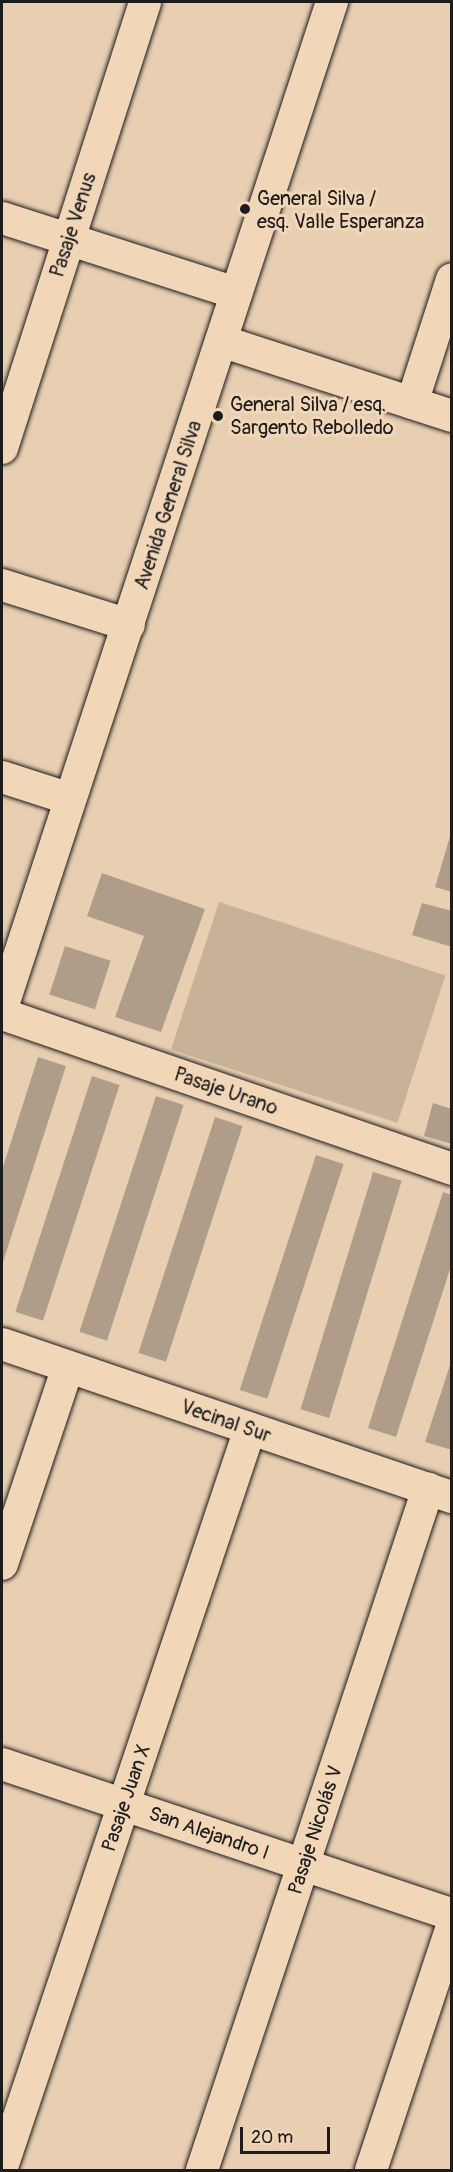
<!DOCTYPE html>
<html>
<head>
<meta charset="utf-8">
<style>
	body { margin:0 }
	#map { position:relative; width:453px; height:2172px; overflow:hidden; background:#e9cfb2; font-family:Pangolin,sans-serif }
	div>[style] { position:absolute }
	.green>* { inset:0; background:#c7b199; transform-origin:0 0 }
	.building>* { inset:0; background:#b09d89; transform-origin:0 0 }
	.roads { filter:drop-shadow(0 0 2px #1c1c1c) drop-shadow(0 0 2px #1c1c1c) }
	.street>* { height:32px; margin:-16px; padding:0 16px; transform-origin:16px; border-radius:16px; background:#f2d6b8 }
	.dots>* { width:16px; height:16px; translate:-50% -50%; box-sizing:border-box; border:3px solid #f2d6b8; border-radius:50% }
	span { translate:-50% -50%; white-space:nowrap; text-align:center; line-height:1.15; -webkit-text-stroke:6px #f2d6b8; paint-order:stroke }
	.poi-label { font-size:20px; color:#1c1c1c }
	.left { translate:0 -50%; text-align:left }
	.street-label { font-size:20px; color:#1c1c1c }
	.frame { position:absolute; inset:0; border:3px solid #1c1c1c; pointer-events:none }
	.scale { position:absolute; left:240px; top:2127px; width:90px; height:27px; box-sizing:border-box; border:3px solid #1c1c1c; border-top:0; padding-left:8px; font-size:18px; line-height:21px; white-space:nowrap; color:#1c1c1c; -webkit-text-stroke:4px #f2d6b8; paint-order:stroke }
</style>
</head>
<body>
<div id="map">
	<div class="green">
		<i style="left:219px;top:902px;width:238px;height:155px;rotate:18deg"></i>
	</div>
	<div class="building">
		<i style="clip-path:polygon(451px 833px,452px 833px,452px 892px,435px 887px)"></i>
		<i style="clip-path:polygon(102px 873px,205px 909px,161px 1032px,115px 1017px,144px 936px,87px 916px)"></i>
		<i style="clip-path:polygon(422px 903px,452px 911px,452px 947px,412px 935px)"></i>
		<i style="left:65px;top:946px;width:48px;height:51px;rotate:18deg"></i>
		<i style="clip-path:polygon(38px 1057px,66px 1066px,2px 1265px,2px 1170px)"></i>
		<i style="left:92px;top:1076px;width:29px;height:248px;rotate:18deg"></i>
		<i style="left:156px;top:1096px;width:29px;height:248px;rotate:18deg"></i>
		<i style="clip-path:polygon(433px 1103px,452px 1109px,452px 1144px,424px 1136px)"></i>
		<i style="left:215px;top:1117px;width:29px;height:248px;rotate:18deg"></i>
		<i style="left:316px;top:1155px;width:29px;height:247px;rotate:18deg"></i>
		<i style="left:373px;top:1172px;width:30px;height:248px;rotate:17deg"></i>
		<i style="clip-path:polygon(443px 1192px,452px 1195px,452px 1263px,396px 1437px,368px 1428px)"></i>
		<i style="clip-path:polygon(451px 1362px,452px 1362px,452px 1450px,425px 1442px)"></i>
	</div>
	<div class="roads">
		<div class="street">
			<i style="left:2px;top:218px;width:246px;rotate:17.8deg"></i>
			<i style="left:221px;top:341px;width:243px;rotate:18deg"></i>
			<i style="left:412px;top:403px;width:130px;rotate:-72.1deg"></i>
			<i style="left:2px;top:448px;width:468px;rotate:-72.2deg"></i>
			<i style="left:2px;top:585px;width:133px;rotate:17.5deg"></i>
			<i style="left:2px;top:777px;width:71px;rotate:17.9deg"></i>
			<i style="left:2px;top:1008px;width:1059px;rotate:-71.84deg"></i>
			<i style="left:2px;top:1014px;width:476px;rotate:19deg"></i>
			<i style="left:2px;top:1344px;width:475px;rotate:18.8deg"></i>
			<i style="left:2px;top:1564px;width:208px;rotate:-71.5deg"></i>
			<i style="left:2px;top:1764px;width:475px;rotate:18.5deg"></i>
			<i style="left:2px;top:2167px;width:779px;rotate:-71.43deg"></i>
			<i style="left:202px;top:2170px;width:718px;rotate:-71.64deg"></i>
			<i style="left:371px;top:2170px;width:256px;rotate:-71.6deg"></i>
		</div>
	</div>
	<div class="dots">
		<i style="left:245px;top:209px;background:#1c1c1c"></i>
		<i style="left:218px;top:416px;background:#1c1c1c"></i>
	</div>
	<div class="poi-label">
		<span class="left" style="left:257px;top:210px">General Silva /<br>esq. Valle Esperanza</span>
		<span class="left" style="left:230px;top:416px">General Silva / esq.<br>Sargento Rebolledo</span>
	</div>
	<div class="street-label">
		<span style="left:73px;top:225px;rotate:-72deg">Pasaje Venus</span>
		<span style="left:168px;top:505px;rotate:-72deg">Avenida General Silva</span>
		<span style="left:226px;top:1091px;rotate:19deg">Pasaje Urano</span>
		<span style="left:226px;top:1421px;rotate:19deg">Vecinal Sur</span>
		<span style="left:126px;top:1798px;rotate:-71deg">Pasaje Juan X</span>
		<span style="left:315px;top:1830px;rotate:-72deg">Pasaje Nicolás V</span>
		<span style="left:209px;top:1833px;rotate:19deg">San Alejandro I</span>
	</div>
	<div class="frame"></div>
	<div class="scale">20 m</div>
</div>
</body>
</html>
